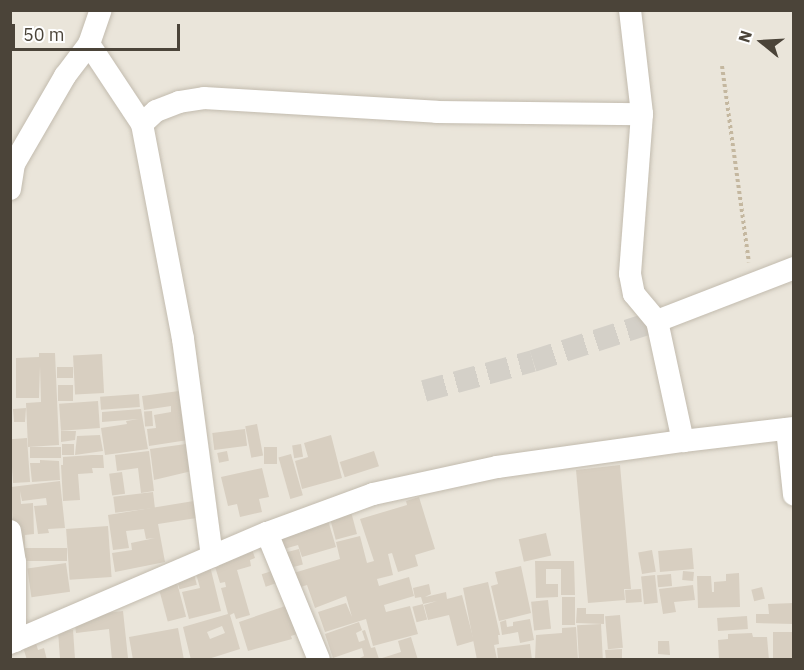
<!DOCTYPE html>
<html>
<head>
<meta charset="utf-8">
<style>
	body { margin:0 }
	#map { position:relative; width:804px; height:670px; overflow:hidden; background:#f6f3ec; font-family:"IBM Plex Sans",sans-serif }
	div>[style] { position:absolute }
	.residential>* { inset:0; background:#eae5da; transform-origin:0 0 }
	.building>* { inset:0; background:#d8cfc1; transform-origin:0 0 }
	.minor-tunnel>* { height:22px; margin-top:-11px; transform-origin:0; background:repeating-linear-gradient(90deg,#d4d0c8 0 22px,transparent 0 33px) }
	.path>* { height:4px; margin-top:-2px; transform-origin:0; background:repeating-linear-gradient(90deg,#c4b79f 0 3px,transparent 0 6px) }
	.roads { filter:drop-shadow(0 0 2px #c2bbae) drop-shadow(0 0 2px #c2bbae) }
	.minor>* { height:22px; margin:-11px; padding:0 11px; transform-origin:11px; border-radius:11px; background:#fff }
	span { translate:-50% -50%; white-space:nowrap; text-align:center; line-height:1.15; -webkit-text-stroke:6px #fff; paint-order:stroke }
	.frame { position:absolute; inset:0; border:12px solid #4b4439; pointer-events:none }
	.north { position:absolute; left:732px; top:12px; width:60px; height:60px; -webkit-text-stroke:4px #fff; paint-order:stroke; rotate:288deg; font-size:16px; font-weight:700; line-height:24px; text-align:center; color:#4b4439 }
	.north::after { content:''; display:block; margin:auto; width:21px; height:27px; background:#4b4439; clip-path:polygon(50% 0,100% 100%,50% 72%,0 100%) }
	.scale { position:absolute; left:12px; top:24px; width:168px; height:27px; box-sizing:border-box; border:3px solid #4b4439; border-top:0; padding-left:8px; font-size:18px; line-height:21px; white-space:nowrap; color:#4b4439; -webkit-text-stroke:4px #fff; paint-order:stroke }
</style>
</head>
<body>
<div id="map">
	<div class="residential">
		<i style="left:11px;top:11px;width:782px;height:648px"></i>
	</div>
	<div class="building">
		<i style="clip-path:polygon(39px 353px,55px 353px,59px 445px,28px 447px,26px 403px,41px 402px,40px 366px,39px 398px,16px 398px,16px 358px,39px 357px)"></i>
		<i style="left:102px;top:354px;width:39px;height:29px;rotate:87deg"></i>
		<i style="left:73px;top:367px;width:11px;height:16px;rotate:90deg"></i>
		<i style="left:58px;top:385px;width:15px;height:16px"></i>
		<i style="clip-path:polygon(179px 391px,188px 440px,149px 446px,147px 429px,156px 428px,154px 415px,171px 412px,171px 406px,144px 410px,142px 396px)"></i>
		<i style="left:139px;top:394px;width:13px;height:39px;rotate:86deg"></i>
		<i style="left:98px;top:401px;width:27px;height:39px;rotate:86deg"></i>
		<i style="clip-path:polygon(26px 408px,25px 422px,14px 422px,13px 409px)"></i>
		<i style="clip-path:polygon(141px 409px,148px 449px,105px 455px,101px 428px,127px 424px,126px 421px,139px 419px,102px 422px,102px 412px)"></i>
		<i style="left:152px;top:411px;width:15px;height:8px;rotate:86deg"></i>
		<i style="left:257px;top:424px;width:32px;height:12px;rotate:79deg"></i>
		<i style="left:245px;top:429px;width:17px;height:33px;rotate:83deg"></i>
		<i style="clip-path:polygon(61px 431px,76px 431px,75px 440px,61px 442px)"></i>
		<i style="clip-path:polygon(100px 435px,103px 451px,75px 455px,77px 436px)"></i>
		<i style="clip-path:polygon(331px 435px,342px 478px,302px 489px,295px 461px,308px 457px,304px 443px)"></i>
		<i style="left:27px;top:438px;width:44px;height:17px;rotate:86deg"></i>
		<i style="clip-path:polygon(193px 443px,196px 470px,154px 480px,150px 449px)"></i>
		<i style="left:62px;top:444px;width:12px;height:11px"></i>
		<i style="left:301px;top:444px;width:13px;height:9px;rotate:81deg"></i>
		<i style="left:61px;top:447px;width:11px;height:31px;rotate:90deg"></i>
		<i style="left:277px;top:447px;width:17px;height:13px;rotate:90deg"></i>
		<i style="clip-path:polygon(149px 451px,154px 491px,141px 493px,138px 468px,117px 471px,115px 455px)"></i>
		<i style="left:227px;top:451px;width:10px;height:10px;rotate:79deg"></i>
		<i style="left:374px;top:451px;width:16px;height:36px;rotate:72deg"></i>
		<i style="left:291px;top:454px;width:43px;height:13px;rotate:74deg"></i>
		<i style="clip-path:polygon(92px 455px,103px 455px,104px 468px,92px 468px,93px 473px,78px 474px,80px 500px,63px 501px,61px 465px,63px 465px,63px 457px)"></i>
		<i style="clip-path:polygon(40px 460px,59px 461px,60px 480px,32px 482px,30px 463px,40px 463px)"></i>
		<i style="clip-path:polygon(620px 465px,631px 589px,624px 589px,625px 600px,588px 603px,576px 470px)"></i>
		<i style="clip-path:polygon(262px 468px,269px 497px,259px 499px,262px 512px,240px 517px,237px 504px,228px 506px,221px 477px)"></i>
		<i style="left:122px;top:472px;width:22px;height:13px;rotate:82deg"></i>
		<i style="clip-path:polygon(60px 481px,65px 528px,48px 529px,49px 533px,38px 534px,34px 506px,47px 505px,46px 498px,22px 501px,20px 491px,21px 504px,33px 503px,34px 534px,25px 535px,25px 549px,22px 549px,13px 530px,11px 487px)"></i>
		<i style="left:153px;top:492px;width:16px;height:40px;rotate:83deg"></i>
		<i style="clip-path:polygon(419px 497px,435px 549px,415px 555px,418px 566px,398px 572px,392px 553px,388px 554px,393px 575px,377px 579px,379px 586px,409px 577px,414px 596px,384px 605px,386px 612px,410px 606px,418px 634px,373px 646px,366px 619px,325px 632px,318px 612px,346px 603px,352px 617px,346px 596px,315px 608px,307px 585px,291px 590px,287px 575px,340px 559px,336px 542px,360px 536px,367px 563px,374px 561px,360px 519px,407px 505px,406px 501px)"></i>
		<i style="clip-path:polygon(200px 500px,203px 517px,158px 524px,165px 562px,115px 572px,112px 553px,132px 550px,131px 543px,155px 538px,146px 539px,144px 529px,126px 531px,129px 548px,113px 550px,108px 515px)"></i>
		<i style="left:350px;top:508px;width:27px;height:22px;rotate:75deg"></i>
		<i style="clip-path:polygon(327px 517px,336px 547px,302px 557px,298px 545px,284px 549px,279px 531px)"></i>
		<i style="left:108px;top:526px;width:51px;height:42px;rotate:86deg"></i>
		<i style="left:546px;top:533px;width:23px;height:28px;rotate:77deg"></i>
		<i style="left:67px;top:548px;width:13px;height:43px;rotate:90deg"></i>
		<i style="left:692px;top:548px;width:21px;height:34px;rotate:85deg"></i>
		<i style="clip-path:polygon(evenodd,252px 549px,255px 558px,250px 560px,251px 566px,237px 570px,250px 615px,236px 619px,234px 613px,230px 615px,240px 649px,205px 660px,191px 660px,183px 627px,228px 614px,221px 588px,226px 587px,225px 582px,220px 583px,213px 560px,252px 549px,222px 626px,225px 633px,210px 639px,207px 632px,222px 626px)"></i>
		<i style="left:299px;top:549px;width:16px;height:14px;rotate:76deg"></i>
		<i style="left:652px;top:550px;width:22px;height:14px;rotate:80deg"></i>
		<i style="clip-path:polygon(535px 561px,574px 561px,575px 595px,561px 595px,561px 569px,546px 569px,546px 584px,558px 584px,558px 597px,536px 598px)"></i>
		<i style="left:66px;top:563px;width:29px;height:39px;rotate:82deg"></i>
		<i style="clip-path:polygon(210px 566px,221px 611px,189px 619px,182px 592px,200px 588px,195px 570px)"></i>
		<i style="clip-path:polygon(521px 566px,531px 613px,499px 621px,491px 586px,498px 584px,495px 572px)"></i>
		<i style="left:275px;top:570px;width:13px;height:14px;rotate:72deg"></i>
		<i style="left:683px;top:571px;width:11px;height:9px;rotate:5deg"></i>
		<i style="clip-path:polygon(739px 573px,740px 607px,698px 608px,697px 576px,711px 576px,712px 592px,714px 592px,714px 582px,726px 581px,726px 574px)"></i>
		<i style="left:194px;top:574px;width:11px;height:18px;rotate:75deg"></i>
		<i style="left:671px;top:574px;width:12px;height:14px;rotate:85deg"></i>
		<i style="left:655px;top:575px;width:28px;height:14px;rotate:84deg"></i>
		<i style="left:176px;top:579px;width:39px;height:19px;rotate:75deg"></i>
		<i style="clip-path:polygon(488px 582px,500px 635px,498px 635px,499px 644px,494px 645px,497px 659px,477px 660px,463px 588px)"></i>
		<i style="clip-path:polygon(429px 584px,431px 594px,425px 597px,446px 592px,447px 599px,462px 595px,474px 641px,457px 646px,449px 615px,428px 620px,424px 605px,437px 601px,423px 604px,421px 597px,415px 598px,413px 588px)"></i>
		<i style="clip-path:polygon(693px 585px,695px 600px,674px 602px,676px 612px,663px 614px,659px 589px)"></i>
		<i style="left:762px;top:587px;width:12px;height:11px;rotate:76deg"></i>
		<i style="left:641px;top:589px;width:13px;height:16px;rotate:86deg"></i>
		<i style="left:562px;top:597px;width:13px;height:28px"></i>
		<i style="left:548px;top:600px;width:29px;height:17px;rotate:84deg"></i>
		<i style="clip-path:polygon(294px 603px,303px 632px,291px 636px,292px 639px,248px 651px,239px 622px)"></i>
		<i style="clip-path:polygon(794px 603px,794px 624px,756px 623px,756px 614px,769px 614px,768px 604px)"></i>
		<i style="left:423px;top:604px;width:16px;height:11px;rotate:75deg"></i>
		<i style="clip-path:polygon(577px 608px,586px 608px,586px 614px,604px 614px,604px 624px,576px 623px)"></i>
		<i style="clip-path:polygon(123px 611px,128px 658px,112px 660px,109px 629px,76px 633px,74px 617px)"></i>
		<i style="left:620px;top:615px;width:33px;height:15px;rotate:85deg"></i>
		<i style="left:747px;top:616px;width:13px;height:30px;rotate:86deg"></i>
		<i style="clip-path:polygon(530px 619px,534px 640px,520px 643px,518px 632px,502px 635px,500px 622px,506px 620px,507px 627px,513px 626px,513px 622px)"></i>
		<i style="clip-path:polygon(359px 622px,362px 630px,356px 633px,359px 642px,365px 640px,362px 631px,365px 630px,371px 648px,375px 647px,379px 659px,401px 652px,398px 641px,411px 637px,418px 660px,356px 660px,364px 656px,362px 648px,333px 658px,325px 634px)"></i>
		<i style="left:601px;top:624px;width:36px;height:24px;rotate:87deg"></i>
		<i style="clip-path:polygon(576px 627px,578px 660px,535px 660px,536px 635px,562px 633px,562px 628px)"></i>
		<i style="clip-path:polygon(178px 628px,184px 660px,133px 660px,129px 637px)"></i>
		<i style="left:73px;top:630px;width:30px;height:15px;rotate:86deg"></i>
		<i style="left:773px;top:632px;width:21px;height:28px"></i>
		<i style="clip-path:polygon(752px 633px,753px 637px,767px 637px,769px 660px,719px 660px,718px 640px,728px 639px,728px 634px)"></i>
		<i style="clip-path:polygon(35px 640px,38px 650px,44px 648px,47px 660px,27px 660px,22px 644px)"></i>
		<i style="clip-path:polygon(658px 641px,669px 641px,670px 655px,658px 654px)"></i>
		<i style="clip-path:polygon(530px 644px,532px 660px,498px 660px,497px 648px)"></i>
		<i style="clip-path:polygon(622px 649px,622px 660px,606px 660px,605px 650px)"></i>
	</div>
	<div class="minor-tunnel">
		<i style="left:424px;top:391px;width:113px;rotate:-15.4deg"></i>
		<i style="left:533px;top:361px;width:130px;rotate:-17.9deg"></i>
	</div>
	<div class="path">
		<i style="left:722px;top:66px;width:198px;rotate:82.2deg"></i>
	</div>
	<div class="roads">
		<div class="minor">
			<i style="left:630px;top:10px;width:105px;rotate:83.4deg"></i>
			<i style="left:642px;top:114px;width:160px;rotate:94.3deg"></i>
			<i style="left:630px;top:274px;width:20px;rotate:79deg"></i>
			<i style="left:634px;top:294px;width:35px;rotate:50deg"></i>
			<i style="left:657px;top:321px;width:123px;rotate:77.8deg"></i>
			<i style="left:89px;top:44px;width:96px;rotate:56.5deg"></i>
			<i style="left:142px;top:124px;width:219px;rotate:79.2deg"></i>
			<i style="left:183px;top:339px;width:219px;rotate:82.4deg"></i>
			<i style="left:142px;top:124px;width:19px;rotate:-43deg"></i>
			<i style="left:156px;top:111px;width:25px;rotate:-21deg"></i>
			<i style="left:179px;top:102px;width:25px;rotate:-9deg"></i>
			<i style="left:204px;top:98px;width:233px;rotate:3.4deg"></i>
			<i style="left:437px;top:112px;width:205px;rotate:0.6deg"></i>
			<i style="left:10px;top:189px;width:25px;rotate:-81deg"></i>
			<i style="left:14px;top:164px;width:102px;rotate:-59.9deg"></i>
			<i style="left:65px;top:76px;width:40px;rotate:-53deg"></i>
			<i style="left:89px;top:44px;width:36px;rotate:-71deg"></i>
			<i style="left:657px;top:321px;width:147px;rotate:-21.1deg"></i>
			<i style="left:787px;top:429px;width:66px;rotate:83.9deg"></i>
			<i style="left:10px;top:531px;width:31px;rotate:81deg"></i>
			<i style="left:15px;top:562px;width:79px;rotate:90deg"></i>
			<i style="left:267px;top:533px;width:137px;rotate:67.7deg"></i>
			<i style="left:10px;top:643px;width:280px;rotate:-23.2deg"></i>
			<i style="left:267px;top:533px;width:113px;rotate:-20.2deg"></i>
			<i style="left:373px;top:494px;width:127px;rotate:-12.3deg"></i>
			<i style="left:497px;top:467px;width:188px;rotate:-8deg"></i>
			<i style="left:683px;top:441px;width:112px;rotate:-6.7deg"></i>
		</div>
	</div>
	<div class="frame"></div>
	<div class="north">N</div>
	<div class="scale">50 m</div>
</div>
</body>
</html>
